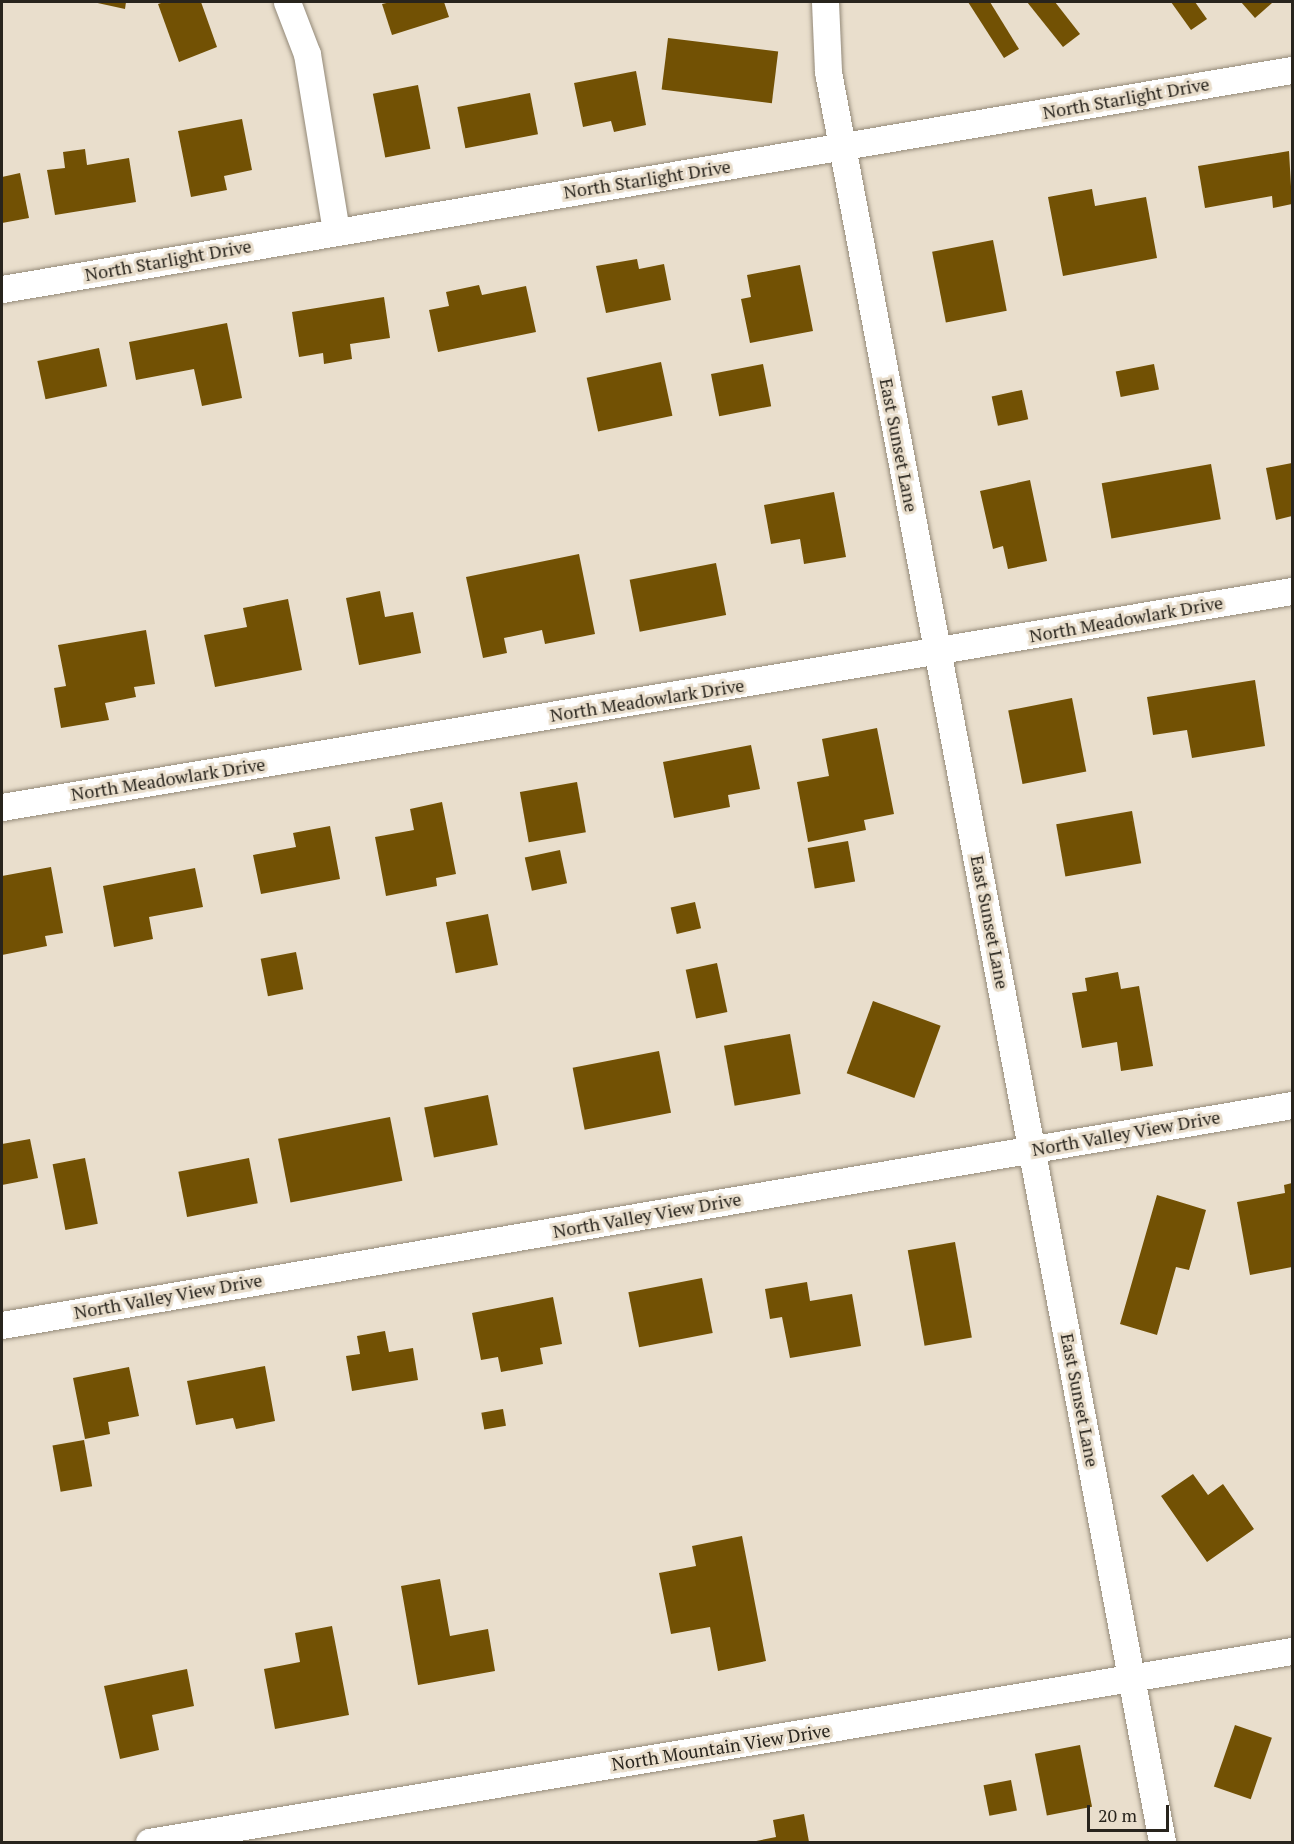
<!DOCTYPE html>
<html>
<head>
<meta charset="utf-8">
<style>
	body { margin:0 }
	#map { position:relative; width:1294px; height:1844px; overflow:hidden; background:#e9decc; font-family:"PT Serif",serif }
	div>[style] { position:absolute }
	.building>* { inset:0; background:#725104; transform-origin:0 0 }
	.roads { filter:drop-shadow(0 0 2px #938978) drop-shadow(0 0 2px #938978) }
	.minor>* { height:27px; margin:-13.5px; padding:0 13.5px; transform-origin:13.5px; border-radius:13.5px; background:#fff }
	span { translate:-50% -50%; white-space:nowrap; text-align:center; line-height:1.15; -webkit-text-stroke:6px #e9decc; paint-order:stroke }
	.street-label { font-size:18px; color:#28241d }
	.frame { position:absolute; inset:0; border:3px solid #28241d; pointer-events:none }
	.scale { position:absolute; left:1087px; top:1805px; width:82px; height:27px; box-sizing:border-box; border:3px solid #28241d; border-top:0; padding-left:8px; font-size:18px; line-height:21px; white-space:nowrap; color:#28241d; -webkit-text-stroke:4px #e9decc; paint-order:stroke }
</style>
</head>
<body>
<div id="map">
	<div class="building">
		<i style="clip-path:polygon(93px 2px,126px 2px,125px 9px)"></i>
		<i style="clip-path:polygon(164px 2px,201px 2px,217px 47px,179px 62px,158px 4px)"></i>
		<i style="clip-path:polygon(391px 2px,444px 2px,449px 17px,392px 35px,382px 4px)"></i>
		<i style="clip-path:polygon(968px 2px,990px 2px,1019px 49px,1004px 58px)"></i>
		<i style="clip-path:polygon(1027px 2px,1055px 2px,1080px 34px,1063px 47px)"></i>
		<i style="clip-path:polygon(1171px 2px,1195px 2px,1207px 19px,1191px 30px)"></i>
		<i style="clip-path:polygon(1241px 2px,1271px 2px,1272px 3px,1255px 18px)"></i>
		<i style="left:668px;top:38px;width:111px;height:52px;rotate:7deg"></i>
		<i style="clip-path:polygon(636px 71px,646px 125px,614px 132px,611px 121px,583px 127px,574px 83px)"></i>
		<i style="left:418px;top:85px;width:65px;height:46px;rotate:79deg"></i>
		<i style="left:530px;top:93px;width:42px;height:74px;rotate:79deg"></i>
		<i style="clip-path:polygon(242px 119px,252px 170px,224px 176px,227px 190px,191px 197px,178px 131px)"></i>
		<i style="clip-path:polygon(85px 149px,87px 165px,129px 158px,136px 202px,55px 215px,47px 170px,65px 168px,63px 152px)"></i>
		<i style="clip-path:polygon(1289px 151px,1292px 204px,1273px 208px,1272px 196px,1205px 208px,1198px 166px)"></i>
		<i style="clip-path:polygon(20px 173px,29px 218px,2px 223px,2px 177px)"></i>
		<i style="clip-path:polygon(1092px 189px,1095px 206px,1146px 197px,1157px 258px,1063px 276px,1048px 197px)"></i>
		<i style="left:993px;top:240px;width:72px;height:62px;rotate:79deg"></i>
		<i style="clip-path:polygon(637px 259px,639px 269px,664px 264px,671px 300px,606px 313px,596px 266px)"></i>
		<i style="clip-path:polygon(800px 265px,813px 331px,750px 343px,741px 299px,751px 297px,747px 275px)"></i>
		<i style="clip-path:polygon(479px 285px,482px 295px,526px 286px,536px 332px,438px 352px,429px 310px,449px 306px,446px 292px)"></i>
		<i style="clip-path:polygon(384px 297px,390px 338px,350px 344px,352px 359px,324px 364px,323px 353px,299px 357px,292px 312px)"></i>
		<i style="clip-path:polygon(227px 323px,242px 398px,202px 406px,194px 369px,136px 380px,129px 342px)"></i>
		<i style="left:99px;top:348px;width:39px;height:63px;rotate:78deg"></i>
		<i style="left:661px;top:362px;width:55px;height:76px;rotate:78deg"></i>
		<i style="left:763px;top:364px;width:43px;height:53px;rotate:79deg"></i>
		<i style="left:1154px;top:364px;width:26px;height:39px;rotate:79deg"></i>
		<i style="left:1022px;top:390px;width:30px;height:31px;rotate:78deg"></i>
		<i style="clip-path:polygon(1292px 463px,1292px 516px,1276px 520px,1266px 468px)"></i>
		<i style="left:1211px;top:464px;width:56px;height:111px;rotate:80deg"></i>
		<i style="clip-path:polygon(1030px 480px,1047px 561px,1008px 569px,1003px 546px,993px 549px,980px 491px)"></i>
		<i style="clip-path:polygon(834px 492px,846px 557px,804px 564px,800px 539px,771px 544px,764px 505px)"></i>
		<i style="clip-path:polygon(579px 554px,595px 634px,545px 644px,542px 630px,504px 638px,507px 653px,483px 658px,466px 577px)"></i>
		<i style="left:716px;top:563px;width:53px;height:88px;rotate:79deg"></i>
		<i style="clip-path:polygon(380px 591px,385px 617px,413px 612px,421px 653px,359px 665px,346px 598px)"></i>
		<i style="clip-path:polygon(288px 599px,302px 670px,215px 687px,204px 635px,247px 627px,243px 608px)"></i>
		<i style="clip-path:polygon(146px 630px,155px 684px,134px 687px,136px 697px,105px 703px,109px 720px,61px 728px,54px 688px,66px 686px,58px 645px)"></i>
		<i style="clip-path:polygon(1255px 680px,1265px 746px,1192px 758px,1187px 730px,1153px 735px,1147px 697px)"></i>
		<i style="left:1072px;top:698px;width:75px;height:65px;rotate:79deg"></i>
		<i style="clip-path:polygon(877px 728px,894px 814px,864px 820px,866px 830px,808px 842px,797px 782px,829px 776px,822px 739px)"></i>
		<i style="clip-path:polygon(751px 745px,760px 789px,728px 795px,730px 807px,674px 818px,663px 762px)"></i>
		<i style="left:577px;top:782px;width:51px;height:58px;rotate:80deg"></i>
		<i style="clip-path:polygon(442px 802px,456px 874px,436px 878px,437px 886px,386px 896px,375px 837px,414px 830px,410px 809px)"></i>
		<i style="left:1132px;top:811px;width:53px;height:77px;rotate:80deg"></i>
		<i style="clip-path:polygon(330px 826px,340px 879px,261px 894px,253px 855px,296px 847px,293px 833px)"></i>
		<i style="left:848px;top:841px;width:41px;height:41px;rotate:80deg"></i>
		<i style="left:560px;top:850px;width:34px;height:36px;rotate:78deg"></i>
		<i style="clip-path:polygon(51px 867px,63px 933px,45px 936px,47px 946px,2px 955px,2px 876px)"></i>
		<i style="clip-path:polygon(195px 868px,203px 907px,149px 917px,153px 939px,114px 947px,103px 886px)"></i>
		<i style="left:695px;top:902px;width:27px;height:25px;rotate:77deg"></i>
		<i style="left:488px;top:914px;width:52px;height:43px;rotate:79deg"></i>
		<i style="left:296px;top:952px;width:38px;height:36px;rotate:79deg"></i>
		<i style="left:717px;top:963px;width:50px;height:32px;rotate:78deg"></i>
		<i style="clip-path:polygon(1118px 972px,1121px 989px,1139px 986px,1153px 1066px,1121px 1071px,1117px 1042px,1082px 1048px,1072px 993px,1087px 991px,1085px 978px)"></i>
		<i style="left:873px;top:1001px;width:72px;height:77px;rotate:20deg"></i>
		<i style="left:790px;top:1034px;width:61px;height:67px;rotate:80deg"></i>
		<i style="left:659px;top:1051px;width:63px;height:88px;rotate:79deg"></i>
		<i style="left:488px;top:1095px;width:51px;height:65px;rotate:79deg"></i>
		<i style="left:390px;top:1117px;width:65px;height:114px;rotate:79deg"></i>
		<i style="clip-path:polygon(30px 1139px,38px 1178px,2px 1185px,2px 1144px)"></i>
		<i style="left:85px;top:1158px;width:67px;height:33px;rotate:79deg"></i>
		<i style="left:249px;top:1158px;width:46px;height:72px;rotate:79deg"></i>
		<i style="clip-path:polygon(1292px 1183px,1292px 1267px,1250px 1275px,1237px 1202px,1285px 1193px,1284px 1185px)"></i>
		<i style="clip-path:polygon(1157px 1195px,1206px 1210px,1189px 1270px,1176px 1267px,1157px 1335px,1120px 1324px)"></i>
		<i style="left:955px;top:1242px;width:97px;height:48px;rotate:80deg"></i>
		<i style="left:702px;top:1278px;width:56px;height:75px;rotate:79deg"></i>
		<i style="clip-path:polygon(807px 1282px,810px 1301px,852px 1294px,861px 1346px,790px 1358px,782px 1317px,770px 1319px,765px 1289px)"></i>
		<i style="clip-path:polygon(553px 1297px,562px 1344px,540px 1348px,543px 1364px,501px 1372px,498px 1357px,481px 1360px,472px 1313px)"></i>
		<i style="clip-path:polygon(385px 1331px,389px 1352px,413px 1348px,418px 1380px,352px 1391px,346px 1356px,360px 1354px,357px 1336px)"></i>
		<i style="clip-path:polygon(265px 1366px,275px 1421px,236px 1429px,233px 1418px,196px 1425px,187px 1381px)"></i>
		<i style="clip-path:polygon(129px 1367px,139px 1416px,108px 1422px,110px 1434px,85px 1439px,73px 1378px)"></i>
		<i style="left:503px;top:1409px;width:17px;height:22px;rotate:80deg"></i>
		<i style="left:84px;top:1440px;width:47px;height:32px;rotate:80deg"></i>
		<i style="clip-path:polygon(1193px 1474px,1208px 1495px,1223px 1484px,1254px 1529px,1207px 1562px,1161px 1496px)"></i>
		<i style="clip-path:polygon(742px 1536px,766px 1661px,718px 1671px,710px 1627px,671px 1634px,659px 1573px,696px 1566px,692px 1546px)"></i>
		<i style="clip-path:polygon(440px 1579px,450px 1636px,488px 1629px,495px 1671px,418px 1685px,401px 1586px)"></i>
		<i style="clip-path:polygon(332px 1626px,349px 1715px,275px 1729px,264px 1669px,300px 1662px,295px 1633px)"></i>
		<i style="clip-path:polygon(187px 1669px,194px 1706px,152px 1715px,159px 1750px,120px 1759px,104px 1686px)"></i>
		<i style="left:1235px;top:1725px;width:39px;height:65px;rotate:19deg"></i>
		<i style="left:1080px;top:1745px;width:63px;height:46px;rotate:79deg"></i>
		<i style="left:1011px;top:1780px;width:31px;height:28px;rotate:79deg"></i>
		<i style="clip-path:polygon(804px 1814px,809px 1842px,751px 1842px,776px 1837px,773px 1820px)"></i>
	</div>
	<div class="roads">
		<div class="minor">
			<i style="left:287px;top:2px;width:56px;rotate:69deg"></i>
			<i style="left:307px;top:54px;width:179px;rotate:80.7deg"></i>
			<i style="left:825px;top:2px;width:70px;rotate:87.5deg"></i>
			<i style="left:828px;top:72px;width:1801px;rotate:79.31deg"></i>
			<i style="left:2px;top:289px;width:1308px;rotate:-9.64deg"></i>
			<i style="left:2px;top:807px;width:1308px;rotate:-9.51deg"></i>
			<i style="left:2px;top:1325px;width:1309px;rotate:-9.68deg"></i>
			<i style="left:149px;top:1842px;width:1159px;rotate:-9.49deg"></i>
		</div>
	</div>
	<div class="street-label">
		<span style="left:1126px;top:98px;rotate:-10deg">North Starlight Drive</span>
		<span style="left:647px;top:179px;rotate:-9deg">North Starlight Drive</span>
		<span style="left:168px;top:260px;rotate:-10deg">North Starlight Drive</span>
		<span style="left:899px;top:445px;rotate:79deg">East Sunset Lane</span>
		<span style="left:1126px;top:619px;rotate:-10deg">North Meadowlark Drive</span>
		<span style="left:647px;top:700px;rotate:-9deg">North Meadowlark Drive</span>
		<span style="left:168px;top:779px;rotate:-9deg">North Meadowlark Drive</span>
		<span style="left:990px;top:922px;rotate:79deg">East Sunset Lane</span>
		<span style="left:1126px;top:1133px;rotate:-10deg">North Valley View Drive</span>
		<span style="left:647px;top:1215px;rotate:-10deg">North Valley View Drive</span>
		<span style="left:168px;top:1296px;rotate:-10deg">North Valley View Drive</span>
		<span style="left:1080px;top:1400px;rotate:79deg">East Sunset Lane</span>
		<span style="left:721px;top:1747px;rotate:-9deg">North Mountain View Drive</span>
	</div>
	<div class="frame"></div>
	<div class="scale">20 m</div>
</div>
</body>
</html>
